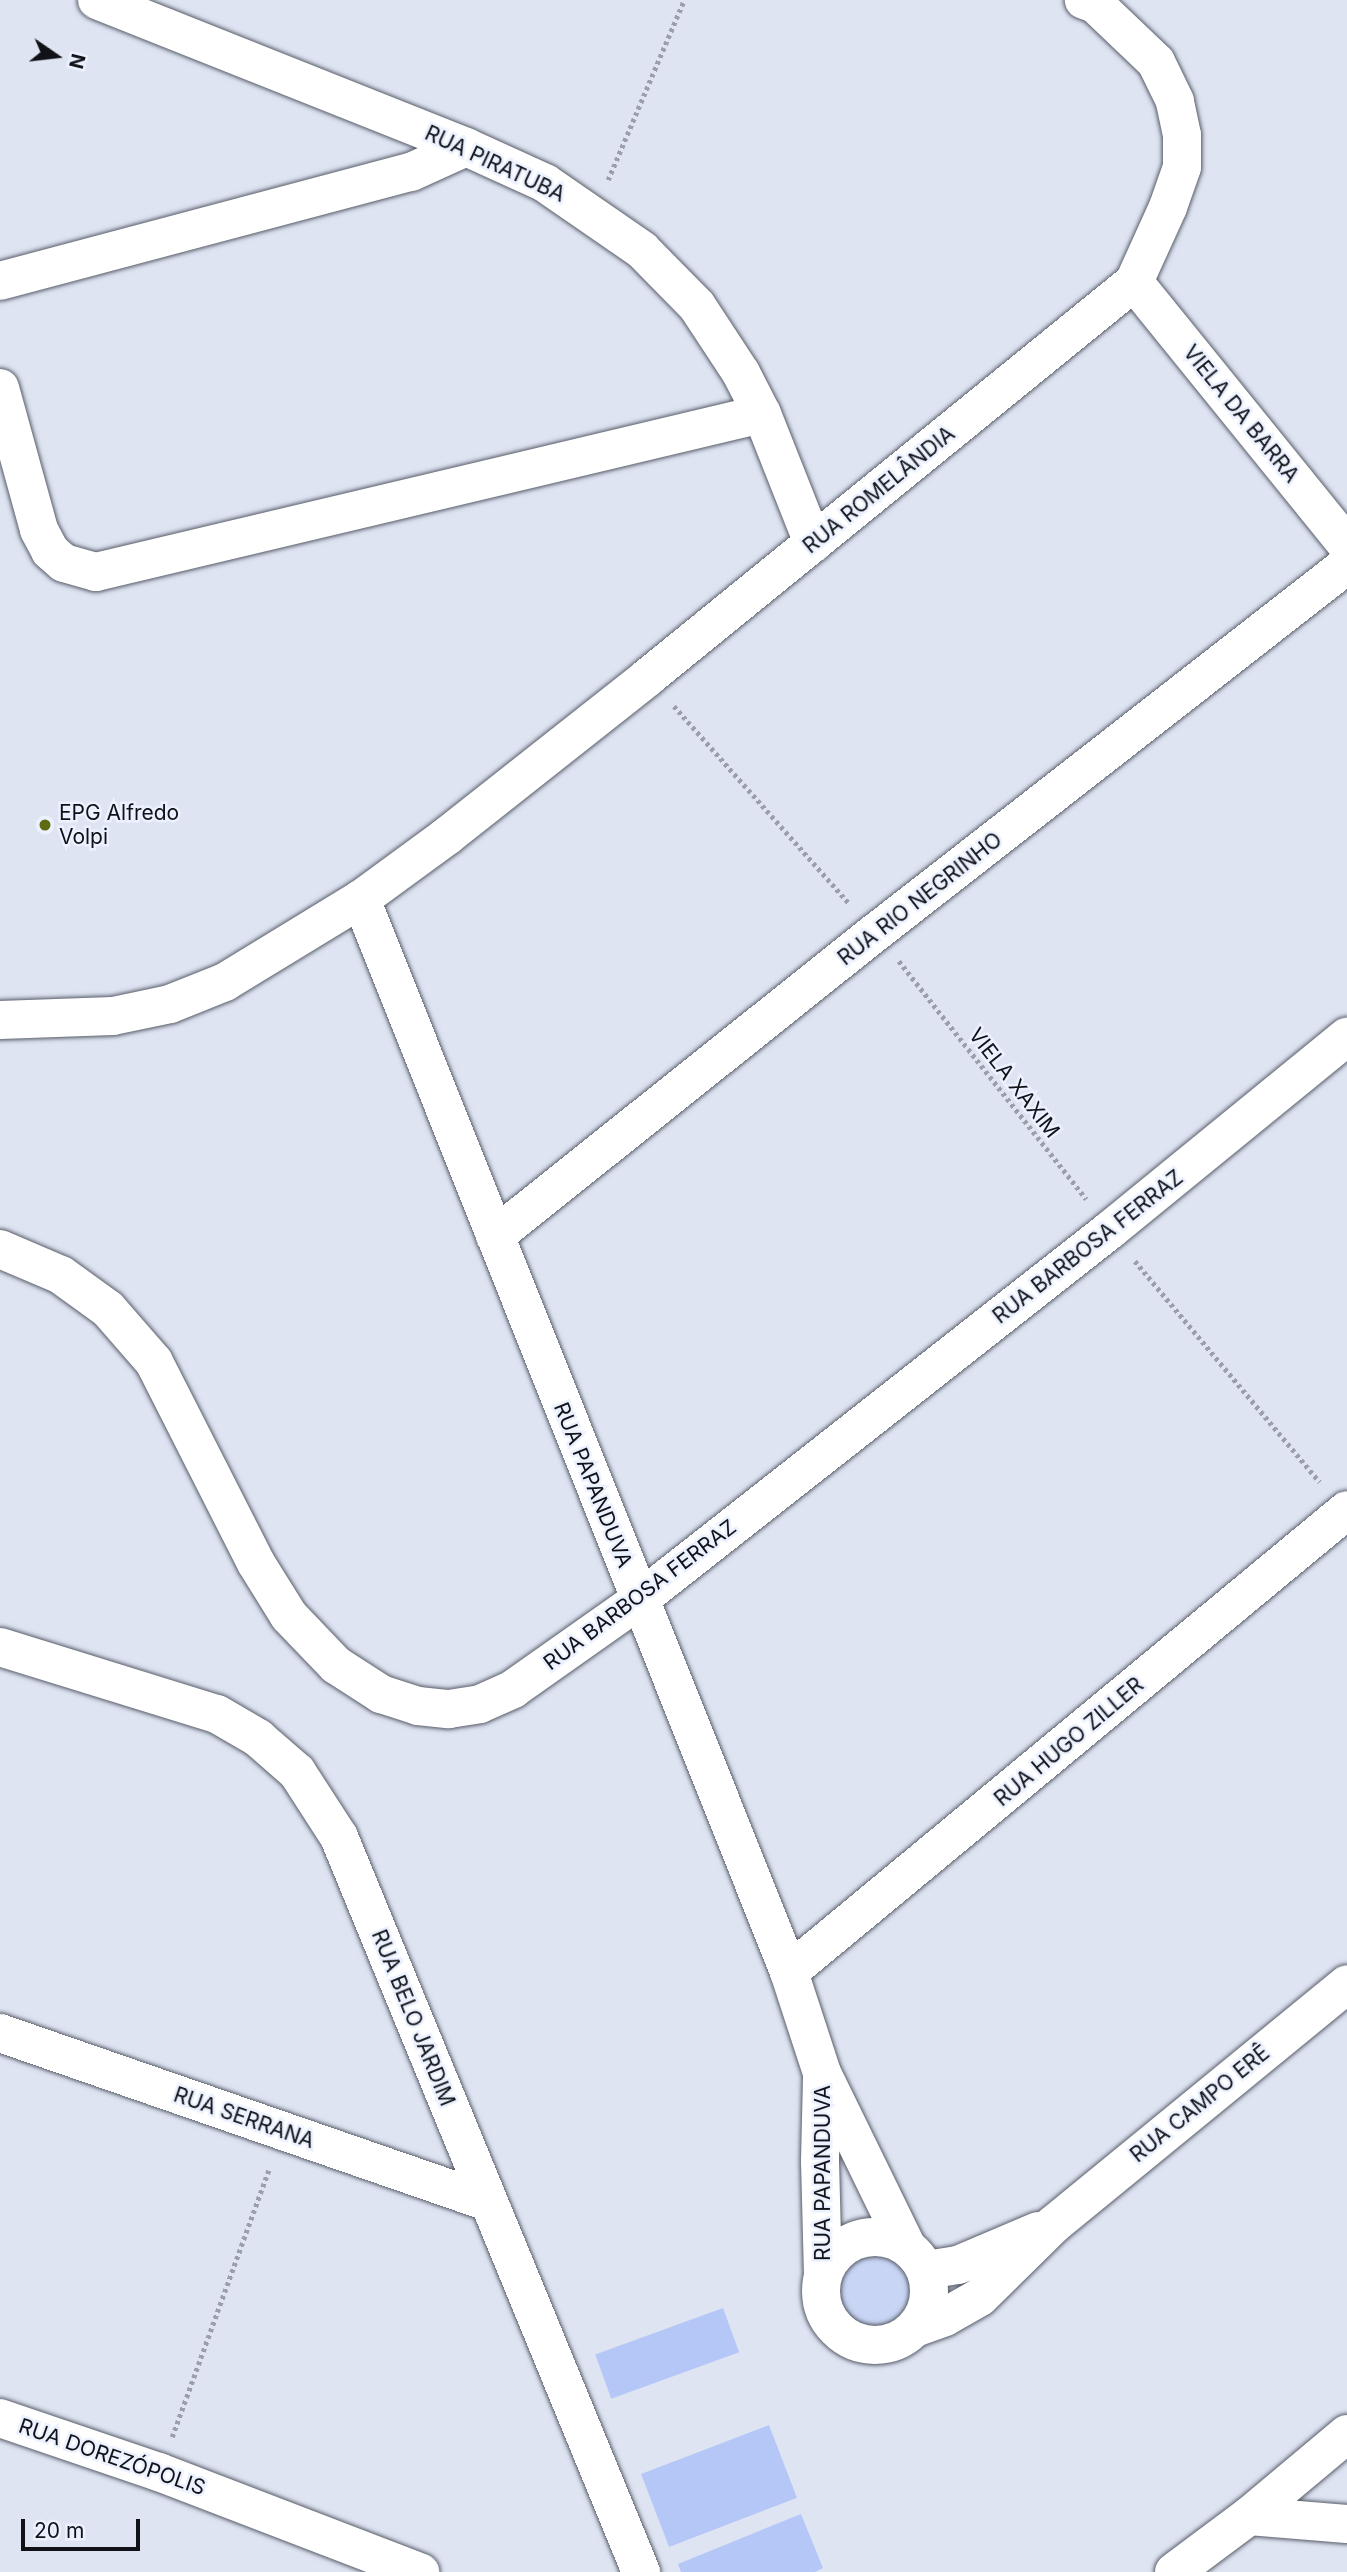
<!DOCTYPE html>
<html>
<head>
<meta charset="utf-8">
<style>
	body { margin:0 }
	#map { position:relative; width:1347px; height:2572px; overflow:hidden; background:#dee4f2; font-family:Inter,sans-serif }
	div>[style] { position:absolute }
	.green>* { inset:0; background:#c8d5f4 }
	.building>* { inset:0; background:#b4c7f7; transform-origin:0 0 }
	.path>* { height:4.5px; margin-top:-2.25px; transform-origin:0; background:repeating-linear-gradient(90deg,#9b9faa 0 3.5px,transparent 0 7px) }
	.roads { filter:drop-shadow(0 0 2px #585d69) drop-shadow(0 0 2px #585d69) }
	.street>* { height:38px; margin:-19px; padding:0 19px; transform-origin:19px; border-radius:19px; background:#fff }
	.street>.ring { margin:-19px; padding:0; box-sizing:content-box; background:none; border:38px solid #fff; border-radius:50% }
	.dots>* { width:19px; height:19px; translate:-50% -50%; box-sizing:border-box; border:4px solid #ebf1ff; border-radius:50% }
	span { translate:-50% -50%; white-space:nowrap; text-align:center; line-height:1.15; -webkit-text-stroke:5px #ebf1ff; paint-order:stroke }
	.street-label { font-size:21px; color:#101217 }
	.poi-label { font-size:21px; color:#101217 }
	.left { translate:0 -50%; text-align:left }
	.north { position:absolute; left:21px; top:21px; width:70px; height:70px; -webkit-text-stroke:5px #ebf1ff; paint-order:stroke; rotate:104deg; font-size:19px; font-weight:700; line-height:28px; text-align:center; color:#101217 }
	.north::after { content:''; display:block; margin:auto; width:24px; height:32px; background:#101217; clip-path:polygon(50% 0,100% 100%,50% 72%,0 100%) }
	.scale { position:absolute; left:21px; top:2519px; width:119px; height:32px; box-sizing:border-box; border:4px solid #101217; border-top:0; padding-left:9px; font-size:21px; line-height:24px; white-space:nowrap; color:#101217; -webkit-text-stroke:5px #ebf1ff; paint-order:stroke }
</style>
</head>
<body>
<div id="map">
	<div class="green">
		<i style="clip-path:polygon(874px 2236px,890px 2238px,930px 2285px,925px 2315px,901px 2340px,883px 2346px,865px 2346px,847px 2339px,833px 2326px,824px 2310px,820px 2292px,831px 2259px,843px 2247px,858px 2239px)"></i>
	</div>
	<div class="building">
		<i style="left:723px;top:2308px;width:47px;height:136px;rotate:70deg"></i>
		<i style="left:769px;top:2425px;width:78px;height:137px;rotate:69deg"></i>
		<i style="clip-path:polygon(801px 2514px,823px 2568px,815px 2572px,681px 2572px,678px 2564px)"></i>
	</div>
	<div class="path">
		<i style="left:608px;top:180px;width:195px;rotate:-67.1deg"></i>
		<i style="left:674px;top:706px;width:265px;rotate:48.4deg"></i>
		<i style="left:899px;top:961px;width:303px;rotate:51.8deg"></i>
		<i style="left:1135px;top:1261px;width:288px;rotate:50.1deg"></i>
		<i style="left:172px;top:2437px;width:285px;rotate:-70.1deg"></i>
	</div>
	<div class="roads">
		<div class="street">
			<i style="left:97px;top:0;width:397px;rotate:21.7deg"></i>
			<i style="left:466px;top:147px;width:87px;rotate:24.5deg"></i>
			<i style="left:545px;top:183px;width:118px;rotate:34.6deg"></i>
			<i style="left:642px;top:250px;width:78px;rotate:45.5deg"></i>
			<i style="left:697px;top:306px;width:80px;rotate:56.7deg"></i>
			<i style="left:741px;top:373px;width:46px;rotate:62.9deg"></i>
			<i style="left:762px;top:414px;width:139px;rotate:68.4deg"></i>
			<i style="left:0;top:281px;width:425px;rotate:-14.9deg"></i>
			<i style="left:411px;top:172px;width:60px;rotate:-24.4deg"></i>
			<i style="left:1134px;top:282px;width:338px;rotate:51deg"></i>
			<i style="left:0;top:388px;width:147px;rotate:74.6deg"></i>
			<i style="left:39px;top:530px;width:24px;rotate:62deg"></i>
			<i style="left:50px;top:551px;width:18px;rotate:41deg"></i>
			<i style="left:64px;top:563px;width:33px;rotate:16deg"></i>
			<i style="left:96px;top:572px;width:684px;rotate:-13.35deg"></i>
			<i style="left:361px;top:899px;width:1155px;rotate:68.25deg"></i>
			<i style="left:789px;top:1972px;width:106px;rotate:71.9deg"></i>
			<i style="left:822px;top:2073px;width:191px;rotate:64deg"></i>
			<i style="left:0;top:1020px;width:113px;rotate:-2deg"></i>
			<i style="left:113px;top:1016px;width:58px;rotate:-11.9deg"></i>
			<i style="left:170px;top:1004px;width:59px;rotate:-21.8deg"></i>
			<i style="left:225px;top:982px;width:159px;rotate:-31.4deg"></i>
			<i style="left:361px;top:899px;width:107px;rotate:-36.2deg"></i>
			<i style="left:447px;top:836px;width:256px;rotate:-38.3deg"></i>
			<i style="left:648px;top:677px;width:626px;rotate:-39.1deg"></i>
			<i style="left:1134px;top:282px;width:82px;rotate:-65.6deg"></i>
			<i style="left:1168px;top:207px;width:42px;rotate:-70.7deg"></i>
			<i style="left:1182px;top:167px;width:32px;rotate:-90deg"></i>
			<i style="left:1182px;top:135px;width:35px;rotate:-102deg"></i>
			<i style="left:1175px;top:101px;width:43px;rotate:-116deg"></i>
			<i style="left:1156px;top:62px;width:84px;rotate:-136.4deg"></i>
			<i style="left:1095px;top:4px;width:12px;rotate:-160deg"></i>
			<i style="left:495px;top:1236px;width:487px;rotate:-38.6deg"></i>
			<i style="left:876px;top:932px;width:597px;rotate:-37.93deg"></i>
			<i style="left:0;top:1249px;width:66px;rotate:23.1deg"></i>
			<i style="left:61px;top:1275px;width:58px;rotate:35.9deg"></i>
			<i style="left:108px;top:1309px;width:70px;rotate:49deg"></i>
			<i style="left:154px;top:1362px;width:225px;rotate:63.1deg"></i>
			<i style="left:256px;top:1563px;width:62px;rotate:58.1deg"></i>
			<i style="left:289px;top:1616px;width:68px;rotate:46.2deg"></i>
			<i style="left:336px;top:1665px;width:54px;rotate:32.8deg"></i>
			<i style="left:381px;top:1694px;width:39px;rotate:18deg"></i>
			<i style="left:418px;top:1706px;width:31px;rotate:6deg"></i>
			<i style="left:449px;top:1709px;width:31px;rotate:-9deg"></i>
			<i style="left:480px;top:1704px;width:36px;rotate:-24deg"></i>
			<i style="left:513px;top:1689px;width:154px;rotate:-35.2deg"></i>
			<i style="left:639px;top:1600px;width:599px;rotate:-38.15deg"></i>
			<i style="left:1110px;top:1230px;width:306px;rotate:-39.2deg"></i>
			<i style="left:0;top:1647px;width:227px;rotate:17.2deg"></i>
			<i style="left:217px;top:1714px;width:48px;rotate:30.3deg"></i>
			<i style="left:258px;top:1738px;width:52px;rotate:41.1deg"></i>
			<i style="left:297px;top:1772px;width:77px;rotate:57.1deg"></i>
			<i style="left:339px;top:1837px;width:795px;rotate:67.66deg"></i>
			<i style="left:789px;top:1972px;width:724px;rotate:-39.62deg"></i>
			<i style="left:0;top:2033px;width:516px;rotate:19.1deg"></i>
			<i style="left:822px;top:2078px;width:83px;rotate:91.4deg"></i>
			<i style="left:820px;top:2161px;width:113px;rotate:88.5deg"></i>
			<i class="ring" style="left:821px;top:2237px;width:70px;height:70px"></i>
			<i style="left:926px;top:2270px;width:32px;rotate:-9deg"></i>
			<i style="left:958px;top:2265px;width:87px;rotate:-23deg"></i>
			<i style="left:915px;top:2328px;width:32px;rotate:-20deg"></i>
			<i style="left:945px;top:2317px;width:40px;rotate:-29.7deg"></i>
			<i style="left:980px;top:2297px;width:103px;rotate:-44.6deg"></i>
			<i style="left:1053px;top:2225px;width:380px;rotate:-39.3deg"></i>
			<i style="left:0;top:2418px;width:168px;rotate:18.8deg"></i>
			<i style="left:159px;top:2472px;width:280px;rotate:21deg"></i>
			<i style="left:1249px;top:2516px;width:98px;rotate:4.7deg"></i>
			<i style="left:1174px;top:2572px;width:94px;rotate:-36.7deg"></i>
			<i style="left:1249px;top:2516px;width:128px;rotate:-39.9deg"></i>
		</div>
	</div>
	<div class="dots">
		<i style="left:45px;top:825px;background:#5f6b13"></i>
	</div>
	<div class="street-label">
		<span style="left:495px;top:164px;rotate:25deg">RUA PIRATUBA</span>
		<span style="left:1241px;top:414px;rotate:51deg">VIELA DA BARRA</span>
		<span style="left:879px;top:490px;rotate:-39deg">RUA ROMELÂNDIA</span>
		<span style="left:920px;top:899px;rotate:-38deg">RUA RIO NEGRINHO</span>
		<span style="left:1014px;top:1083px;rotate:52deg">VIELA XAXIM</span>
		<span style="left:1088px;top:1247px;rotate:-38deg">RUA BARBOSA FERRAZ</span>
		<span style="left:593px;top:1485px;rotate:68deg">RUA PAPANDUVA</span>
		<span style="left:640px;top:1595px;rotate:-37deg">RUA BARBOSA FERRAZ</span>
		<span style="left:1069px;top:1742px;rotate:-40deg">RUA HUGO ZILLER</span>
		<span style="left:413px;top:2018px;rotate:68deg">RUA BELO JARDIM</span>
		<span style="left:1200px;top:2104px;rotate:-39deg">RUA CAMPO ERÊ</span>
		<span style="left:244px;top:2118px;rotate:19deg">RUA SERRANA</span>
		<span style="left:823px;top:2173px;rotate:-90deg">RUA PAPANDUVA</span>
		<span style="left:112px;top:2457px;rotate:19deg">RUA DOREZÓPOLIS</span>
	</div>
	<div class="poi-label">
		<span class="left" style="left:59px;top:825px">EPG Alfredo<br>Volpi</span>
	</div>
	<div class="north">N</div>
	<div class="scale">20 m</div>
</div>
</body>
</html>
